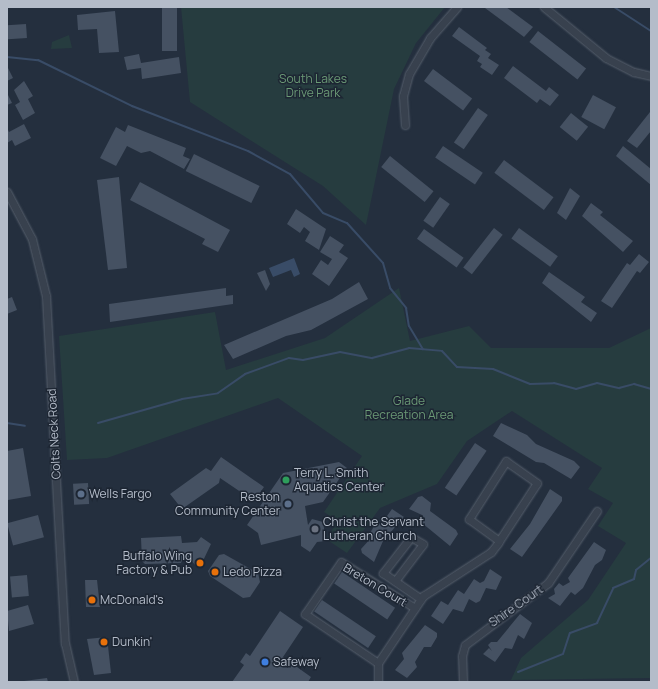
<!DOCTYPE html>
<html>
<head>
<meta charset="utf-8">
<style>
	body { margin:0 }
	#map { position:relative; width:658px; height:689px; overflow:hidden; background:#242f3e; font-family:Manrope,sans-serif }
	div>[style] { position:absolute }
	.green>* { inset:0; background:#263c3f }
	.water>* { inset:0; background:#394c67 }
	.stream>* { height:2px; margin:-1px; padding:0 1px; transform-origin:1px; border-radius:1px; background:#394c67 }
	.building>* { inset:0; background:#455162; transform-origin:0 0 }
	.roads { filter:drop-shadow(0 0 1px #565f6c) drop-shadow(0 0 1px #565f6c) }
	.minor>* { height:7px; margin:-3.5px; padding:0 3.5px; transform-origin:3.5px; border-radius:3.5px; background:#38414e }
	.dots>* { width:11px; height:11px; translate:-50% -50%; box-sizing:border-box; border:2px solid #1d2633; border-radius:50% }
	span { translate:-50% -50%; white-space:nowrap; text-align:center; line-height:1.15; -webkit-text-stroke:3px #1d2633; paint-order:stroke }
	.park-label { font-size:12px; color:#6b9a76 }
	.street-label { font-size:12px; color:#b4bcc9 }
	.poi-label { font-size:12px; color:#b4bcc9 }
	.left { translate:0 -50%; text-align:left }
	.right { translate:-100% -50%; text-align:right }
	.frame { position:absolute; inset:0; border:8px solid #b4bcc9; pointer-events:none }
</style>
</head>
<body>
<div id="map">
	<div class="green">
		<i style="clip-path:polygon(181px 7px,445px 7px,416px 43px,394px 89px,366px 225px,323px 186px,190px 102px)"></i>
		<i style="clip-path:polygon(69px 35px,72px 48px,51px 49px,52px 42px)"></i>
		<i style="clip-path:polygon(399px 288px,410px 341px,469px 326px,491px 348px,609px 348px,651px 328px,651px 678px,511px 680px,521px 658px,588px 600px,626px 543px,598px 526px,613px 503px,588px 489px,602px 468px,512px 411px,467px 441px,437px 484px,380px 508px,347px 553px,326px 539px,338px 521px,324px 512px,362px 456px,278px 398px,107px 458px,67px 460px,59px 336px,215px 312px,226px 370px,325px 338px)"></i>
	</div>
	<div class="water">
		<i style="clip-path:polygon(294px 258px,300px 274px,294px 277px,291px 270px,273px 277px,269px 268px)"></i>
	</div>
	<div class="stream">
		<i style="left:614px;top:7px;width:44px;rotate:33deg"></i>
		<i style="left:7px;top:57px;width:31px;rotate:6deg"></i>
		<i style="left:38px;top:60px;width:105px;rotate:26.1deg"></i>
		<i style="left:132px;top:106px;width:124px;rotate:21.2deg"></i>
		<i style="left:248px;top:151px;width:48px;rotate:28.7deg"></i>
		<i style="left:290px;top:174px;width:51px;rotate:49.8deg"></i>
		<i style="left:323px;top:213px;width:26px;rotate:23deg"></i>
		<i style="left:347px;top:223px;width:54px;rotate:48deg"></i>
		<i style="left:383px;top:263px;width:26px;rotate:74deg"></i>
		<i style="left:390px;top:288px;width:26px;rotate:51deg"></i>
		<i style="left:406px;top:308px;width:18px;rotate:81deg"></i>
		<i style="left:409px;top:326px;width:27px;rotate:59deg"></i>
		<i style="left:7px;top:423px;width:18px;rotate:9deg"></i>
		<i style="left:98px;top:423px;width:87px;rotate:-15.9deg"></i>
		<i style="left:182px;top:399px;width:36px;rotate:-9deg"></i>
		<i style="left:218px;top:393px;width:33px;rotate:-35deg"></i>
		<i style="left:245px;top:374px;width:47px;rotate:-20deg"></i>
		<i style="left:289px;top:358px;width:14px;rotate:8deg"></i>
		<i style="left:303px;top:360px;width:38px;rotate:-12deg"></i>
		<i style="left:340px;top:352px;width:33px;rotate:11deg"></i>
		<i style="left:372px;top:358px;width:38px;rotate:-15deg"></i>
		<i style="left:409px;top:348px;width:33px;rotate:5deg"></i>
		<i style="left:442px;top:351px;width:22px;rotate:47deg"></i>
		<i style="left:457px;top:367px;width:36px;rotate:3deg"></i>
		<i style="left:493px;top:369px;width:40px;rotate:22deg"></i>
		<i style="left:530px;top:384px;width:24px;rotate:-2deg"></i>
		<i style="left:554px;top:383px;width:23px;rotate:15deg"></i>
		<i style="left:576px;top:389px;width:22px;rotate:-16deg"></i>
		<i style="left:597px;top:383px;width:23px;rotate:13deg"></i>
		<i style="left:619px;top:388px;width:16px;rotate:-15deg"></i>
		<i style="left:634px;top:384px;width:18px;rotate:16deg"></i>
		<i style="left:518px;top:672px;width:48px;rotate:-21.8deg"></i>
		<i style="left:563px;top:654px;width:22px;rotate:-72deg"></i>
		<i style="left:570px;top:633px;width:29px;rotate:-20deg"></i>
		<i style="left:597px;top:623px;width:38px;rotate:-65deg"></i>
		<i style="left:613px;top:588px;width:23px;rotate:-23deg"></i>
		<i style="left:634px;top:579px;width:9px;rotate:-77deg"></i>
		<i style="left:636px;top:570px;width:19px;rotate:-39deg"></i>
	</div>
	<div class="building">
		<i style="left:162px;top:7px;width:15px;height:44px"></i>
		<i style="clip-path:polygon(506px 7px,533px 27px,524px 37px,485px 8px)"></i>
		<i style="clip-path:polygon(115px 11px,119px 52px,99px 53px,97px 29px,78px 30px,77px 15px)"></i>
		<i style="left:26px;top:24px;width:14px;height:19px;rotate:86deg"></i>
		<i style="clip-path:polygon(459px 27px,487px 48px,485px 50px,491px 54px,488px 58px,499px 65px,492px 75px,480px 67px,482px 64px,477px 61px,480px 56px,452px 36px)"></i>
		<i style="left:538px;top:31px;width:61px;height:14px;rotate:38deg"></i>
		<i style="clip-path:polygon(139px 54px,141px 63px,179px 57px,181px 73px,142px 79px,141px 68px,127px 70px,124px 57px)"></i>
		<i style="clip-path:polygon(7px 66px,13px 78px,7px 81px)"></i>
		<i style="clip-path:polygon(513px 66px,546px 91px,549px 87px,559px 95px,550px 106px,540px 99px,537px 103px,504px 78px)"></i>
		<i style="left:433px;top:69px;width:49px;height:15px;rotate:37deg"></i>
		<i style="clip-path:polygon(24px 81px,33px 96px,28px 99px,35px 113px,23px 120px,15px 105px,20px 102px,14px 90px)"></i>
		<i style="clip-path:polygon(7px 93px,12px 103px,7px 105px)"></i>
		<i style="left:593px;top:95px;width:26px;height:25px;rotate:28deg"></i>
		<i style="left:478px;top:108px;width:12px;height:42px;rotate:35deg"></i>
		<i style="clip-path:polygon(650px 112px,651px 131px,637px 148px,627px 141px)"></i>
		<i style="left:571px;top:113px;width:22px;height:18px;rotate:39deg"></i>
		<i style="clip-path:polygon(24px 124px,31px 138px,15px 146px,12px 140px,7px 143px,7px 128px,9px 132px)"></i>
		<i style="clip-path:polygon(128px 125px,186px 148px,183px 156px,190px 159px,184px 169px,150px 151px,141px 153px,127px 146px,116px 166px,100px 158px,116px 127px,125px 132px)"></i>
		<i style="left:443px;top:146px;width:48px;height:14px;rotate:34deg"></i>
		<i style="clip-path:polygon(623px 146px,651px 169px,651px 185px,616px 156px)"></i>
		<i style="left:194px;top:154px;width:73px;height:19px;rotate:26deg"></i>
		<i style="left:390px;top:156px;width:56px;height:14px;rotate:39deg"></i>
		<i style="left:504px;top:160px;width:62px;height:16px;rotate:37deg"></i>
		<i style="clip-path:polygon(119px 177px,127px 268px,108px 270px,97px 180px)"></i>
		<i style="clip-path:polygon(140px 182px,230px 230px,218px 252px,202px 244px,205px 239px,130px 200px)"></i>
		<i style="clip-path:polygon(570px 188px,580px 196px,566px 220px,557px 213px)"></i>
		<i style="left:440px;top:197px;width:12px;height:29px;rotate:35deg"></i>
		<i style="clip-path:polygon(591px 203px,603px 212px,600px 215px,633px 241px,623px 252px,582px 216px)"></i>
		<i style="clip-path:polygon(296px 209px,326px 229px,319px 250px,305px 241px,310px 232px,304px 227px,300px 233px,287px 224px)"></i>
		<i style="left:494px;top:228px;width:11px;height:50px;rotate:38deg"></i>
		<i style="left:519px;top:228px;width:48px;height:13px;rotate:36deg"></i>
		<i style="left:424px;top:229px;width:49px;height:12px;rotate:36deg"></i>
		<i style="clip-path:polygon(330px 236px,344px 245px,339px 252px,348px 258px,329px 286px,312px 274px,321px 260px,328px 265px,332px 259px,320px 252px)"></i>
		<i style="clip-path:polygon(639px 254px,649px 262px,640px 273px,637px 271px,612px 308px,601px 301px,627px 263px,630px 265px)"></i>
		<i style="clip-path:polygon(265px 270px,270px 284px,266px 291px,257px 273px)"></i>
		<i style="clip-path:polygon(549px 272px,585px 297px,581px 302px,597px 313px,591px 322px,542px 283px)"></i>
		<i style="clip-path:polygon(359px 282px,368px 299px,311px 330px,286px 336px,233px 359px,224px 345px,332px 299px)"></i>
		<i style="clip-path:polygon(226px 288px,226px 296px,233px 295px,233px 304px,110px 322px,109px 304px)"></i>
		<i style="clip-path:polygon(12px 297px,17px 310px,7px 314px,7px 299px)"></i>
		<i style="clip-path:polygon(501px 423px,527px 435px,536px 444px,574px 461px,580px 467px,571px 479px,544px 463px,536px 462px,493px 436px)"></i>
		<i style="left:475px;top:443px;width:14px;height:54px;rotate:34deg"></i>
		<i style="clip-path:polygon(23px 448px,31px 496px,8px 500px,7px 451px)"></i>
		<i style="clip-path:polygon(221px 457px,264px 487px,254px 501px,220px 478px,219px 483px,182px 509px,170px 494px,206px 468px,211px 471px)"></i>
		<i style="clip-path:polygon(339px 462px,347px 468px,323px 502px,305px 506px,308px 525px,312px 519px,323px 522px,326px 541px,317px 542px,310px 552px,301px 546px,301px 535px,261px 545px,258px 533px,247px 525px,283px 473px)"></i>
		<i style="left:88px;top:483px;width:21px;height:15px;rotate:87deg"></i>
		<i style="clip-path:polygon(550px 489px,562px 497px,562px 501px,522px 557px,510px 549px,530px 524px)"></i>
		<i style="clip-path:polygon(422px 496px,431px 503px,430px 511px,456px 530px,458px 534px,450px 546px,422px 523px,425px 519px,422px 515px,409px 509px,418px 497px)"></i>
		<i style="clip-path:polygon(392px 509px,404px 517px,383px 541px,374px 562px,362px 553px,361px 549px,371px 538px,370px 533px,376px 523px,382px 523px)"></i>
		<i style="left:38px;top:515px;width:23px;height:32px;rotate:75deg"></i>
		<i style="clip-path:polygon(181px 536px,182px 543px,197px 542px,201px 537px,211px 544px,201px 565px,196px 566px,188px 557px,183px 558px,181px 563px,145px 564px,142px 561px,141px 538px)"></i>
		<i style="clip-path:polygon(594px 542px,606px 550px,602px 560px,595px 565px,583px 588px,575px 595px,571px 592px,560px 606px,548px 598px,555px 594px,554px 589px,559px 583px,563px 586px,570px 582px,568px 578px)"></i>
		<i style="clip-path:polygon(224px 554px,258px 573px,260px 582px,250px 597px,243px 598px,210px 576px,208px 571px,219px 555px)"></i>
		<i style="clip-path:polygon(490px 569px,502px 577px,496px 590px,486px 588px,480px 601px,476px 603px,469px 599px,463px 612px,453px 609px,443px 624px,431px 616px,441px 601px,448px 605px,458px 590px,464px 594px,474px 579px,480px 583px,484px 581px)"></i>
		<i style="left:342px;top:572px;width:64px;height:14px;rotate:34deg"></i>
		<i style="left:27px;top:575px;width:21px;height:17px;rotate:85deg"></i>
		<i style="clip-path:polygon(85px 580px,97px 580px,100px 607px,86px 607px)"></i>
		<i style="left:322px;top:600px;width:65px;height:14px;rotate:34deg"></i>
		<i style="clip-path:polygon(28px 605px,34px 624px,9px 631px,7px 611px)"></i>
		<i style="clip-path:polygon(280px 611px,303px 627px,283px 657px,311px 677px,308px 682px,232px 682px,244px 665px,240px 662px,246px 653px,250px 656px)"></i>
		<i style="clip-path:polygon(520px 614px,532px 623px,524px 639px,518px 635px,512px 649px,505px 648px,495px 662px,483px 654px,489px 648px,492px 651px,488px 645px,491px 642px,497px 642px)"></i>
		<i style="clip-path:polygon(425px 625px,437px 633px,437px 637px,431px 647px,424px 647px,415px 662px,417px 667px,407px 678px,395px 670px,404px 659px,402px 653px)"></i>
		<i style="clip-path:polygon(107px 637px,111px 673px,94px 675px,87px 639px)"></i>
		<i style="clip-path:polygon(47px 678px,48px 682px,24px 682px,24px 681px)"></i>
	</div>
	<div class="roads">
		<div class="minor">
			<i style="left:544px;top:7px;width:80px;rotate:39.4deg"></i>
			<i style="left:606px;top:58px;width:31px;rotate:27deg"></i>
			<i style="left:634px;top:72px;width:17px;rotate:13deg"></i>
			<i style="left:405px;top:125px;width:29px;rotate:-94deg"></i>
			<i style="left:403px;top:96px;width:23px;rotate:-75deg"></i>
			<i style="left:409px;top:74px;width:42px;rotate:-59.7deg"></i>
			<i style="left:430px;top:38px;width:41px;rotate:-48.9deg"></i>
			<i style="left:7px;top:192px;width:53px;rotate:62deg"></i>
			<i style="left:32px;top:239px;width:59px;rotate:76.2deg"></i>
			<i style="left:46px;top:296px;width:348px;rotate:86.9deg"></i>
			<i style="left:65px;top:643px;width:40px;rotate:77deg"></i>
			<i style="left:395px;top:581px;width:46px;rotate:-52.9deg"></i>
			<i style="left:423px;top:544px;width:14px;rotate:-150deg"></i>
			<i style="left:411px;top:537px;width:46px;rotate:127.9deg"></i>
			<i style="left:383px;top:573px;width:46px;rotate:34.4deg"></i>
			<i style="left:378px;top:663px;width:88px;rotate:-146.1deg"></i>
			<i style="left:305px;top:614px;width:63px;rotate:-55.3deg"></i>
			<i style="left:341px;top:562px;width:87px;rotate:31.9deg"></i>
			<i style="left:378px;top:682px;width:19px;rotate:-90deg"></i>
			<i style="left:378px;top:663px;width:81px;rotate:-56.1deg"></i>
			<i style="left:423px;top:596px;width:81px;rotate:-32.9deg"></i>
			<i style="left:491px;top:552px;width:11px;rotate:-52deg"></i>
			<i style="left:498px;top:543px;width:2px;rotate:-63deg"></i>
			<i style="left:499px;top:541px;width:69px;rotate:-56.8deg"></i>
			<i style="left:537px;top:483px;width:38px;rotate:-145deg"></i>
			<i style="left:506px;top:461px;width:69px;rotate:122.5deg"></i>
			<i style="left:469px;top:519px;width:37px;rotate:36deg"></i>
			<i style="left:463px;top:682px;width:26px;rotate:-92deg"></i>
			<i style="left:462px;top:656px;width:11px;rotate:-75deg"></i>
			<i style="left:465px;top:645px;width:104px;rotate:-36.8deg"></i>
			<i style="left:548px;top:583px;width:87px;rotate:-55.8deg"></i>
		</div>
	</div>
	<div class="dots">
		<i style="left:286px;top:480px;background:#2e9e5b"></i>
		<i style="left:81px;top:494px;background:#5c6f8a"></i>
		<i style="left:288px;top:504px;background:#5c6f8a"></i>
		<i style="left:315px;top:529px;background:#6b7280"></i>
		<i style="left:200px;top:563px;background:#e8710a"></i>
		<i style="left:215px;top:572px;background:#e8710a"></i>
		<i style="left:92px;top:600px;background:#e8710a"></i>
		<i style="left:104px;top:642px;background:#e8710a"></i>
		<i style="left:265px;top:662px;background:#3f7fe0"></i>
	</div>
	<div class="park-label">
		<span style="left:313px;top:86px">South Lakes<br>Drive Park</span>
		<span style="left:409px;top:408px">Glade<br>Recreation Area</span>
	</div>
	<div class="street-label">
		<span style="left:54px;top:434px;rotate:-93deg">Colts Neck Road</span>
		<span style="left:375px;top:585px;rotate:31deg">Breton Court</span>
		<span style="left:516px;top:606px;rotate:-35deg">Shire Court</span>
	</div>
	<div class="poi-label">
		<span class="left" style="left:294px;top:480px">Terry L. Smith<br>Aquatics Center</span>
		<span class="left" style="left:89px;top:494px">Wells Fargo</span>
		<span class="right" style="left:280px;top:504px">Reston<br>Community Center</span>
		<span class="left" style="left:323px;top:529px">Christ the Servant<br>Lutheran Church</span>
		<span class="right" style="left:192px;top:563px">Buffalo Wing<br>Factory &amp; Pub</span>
		<span class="left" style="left:223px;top:572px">Ledo Pizza</span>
		<span class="left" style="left:100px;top:600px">McDonald's</span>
		<span class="left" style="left:112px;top:642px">Dunkin'</span>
		<span class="left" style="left:273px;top:662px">Safeway</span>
	</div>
	<div class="frame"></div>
</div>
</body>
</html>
